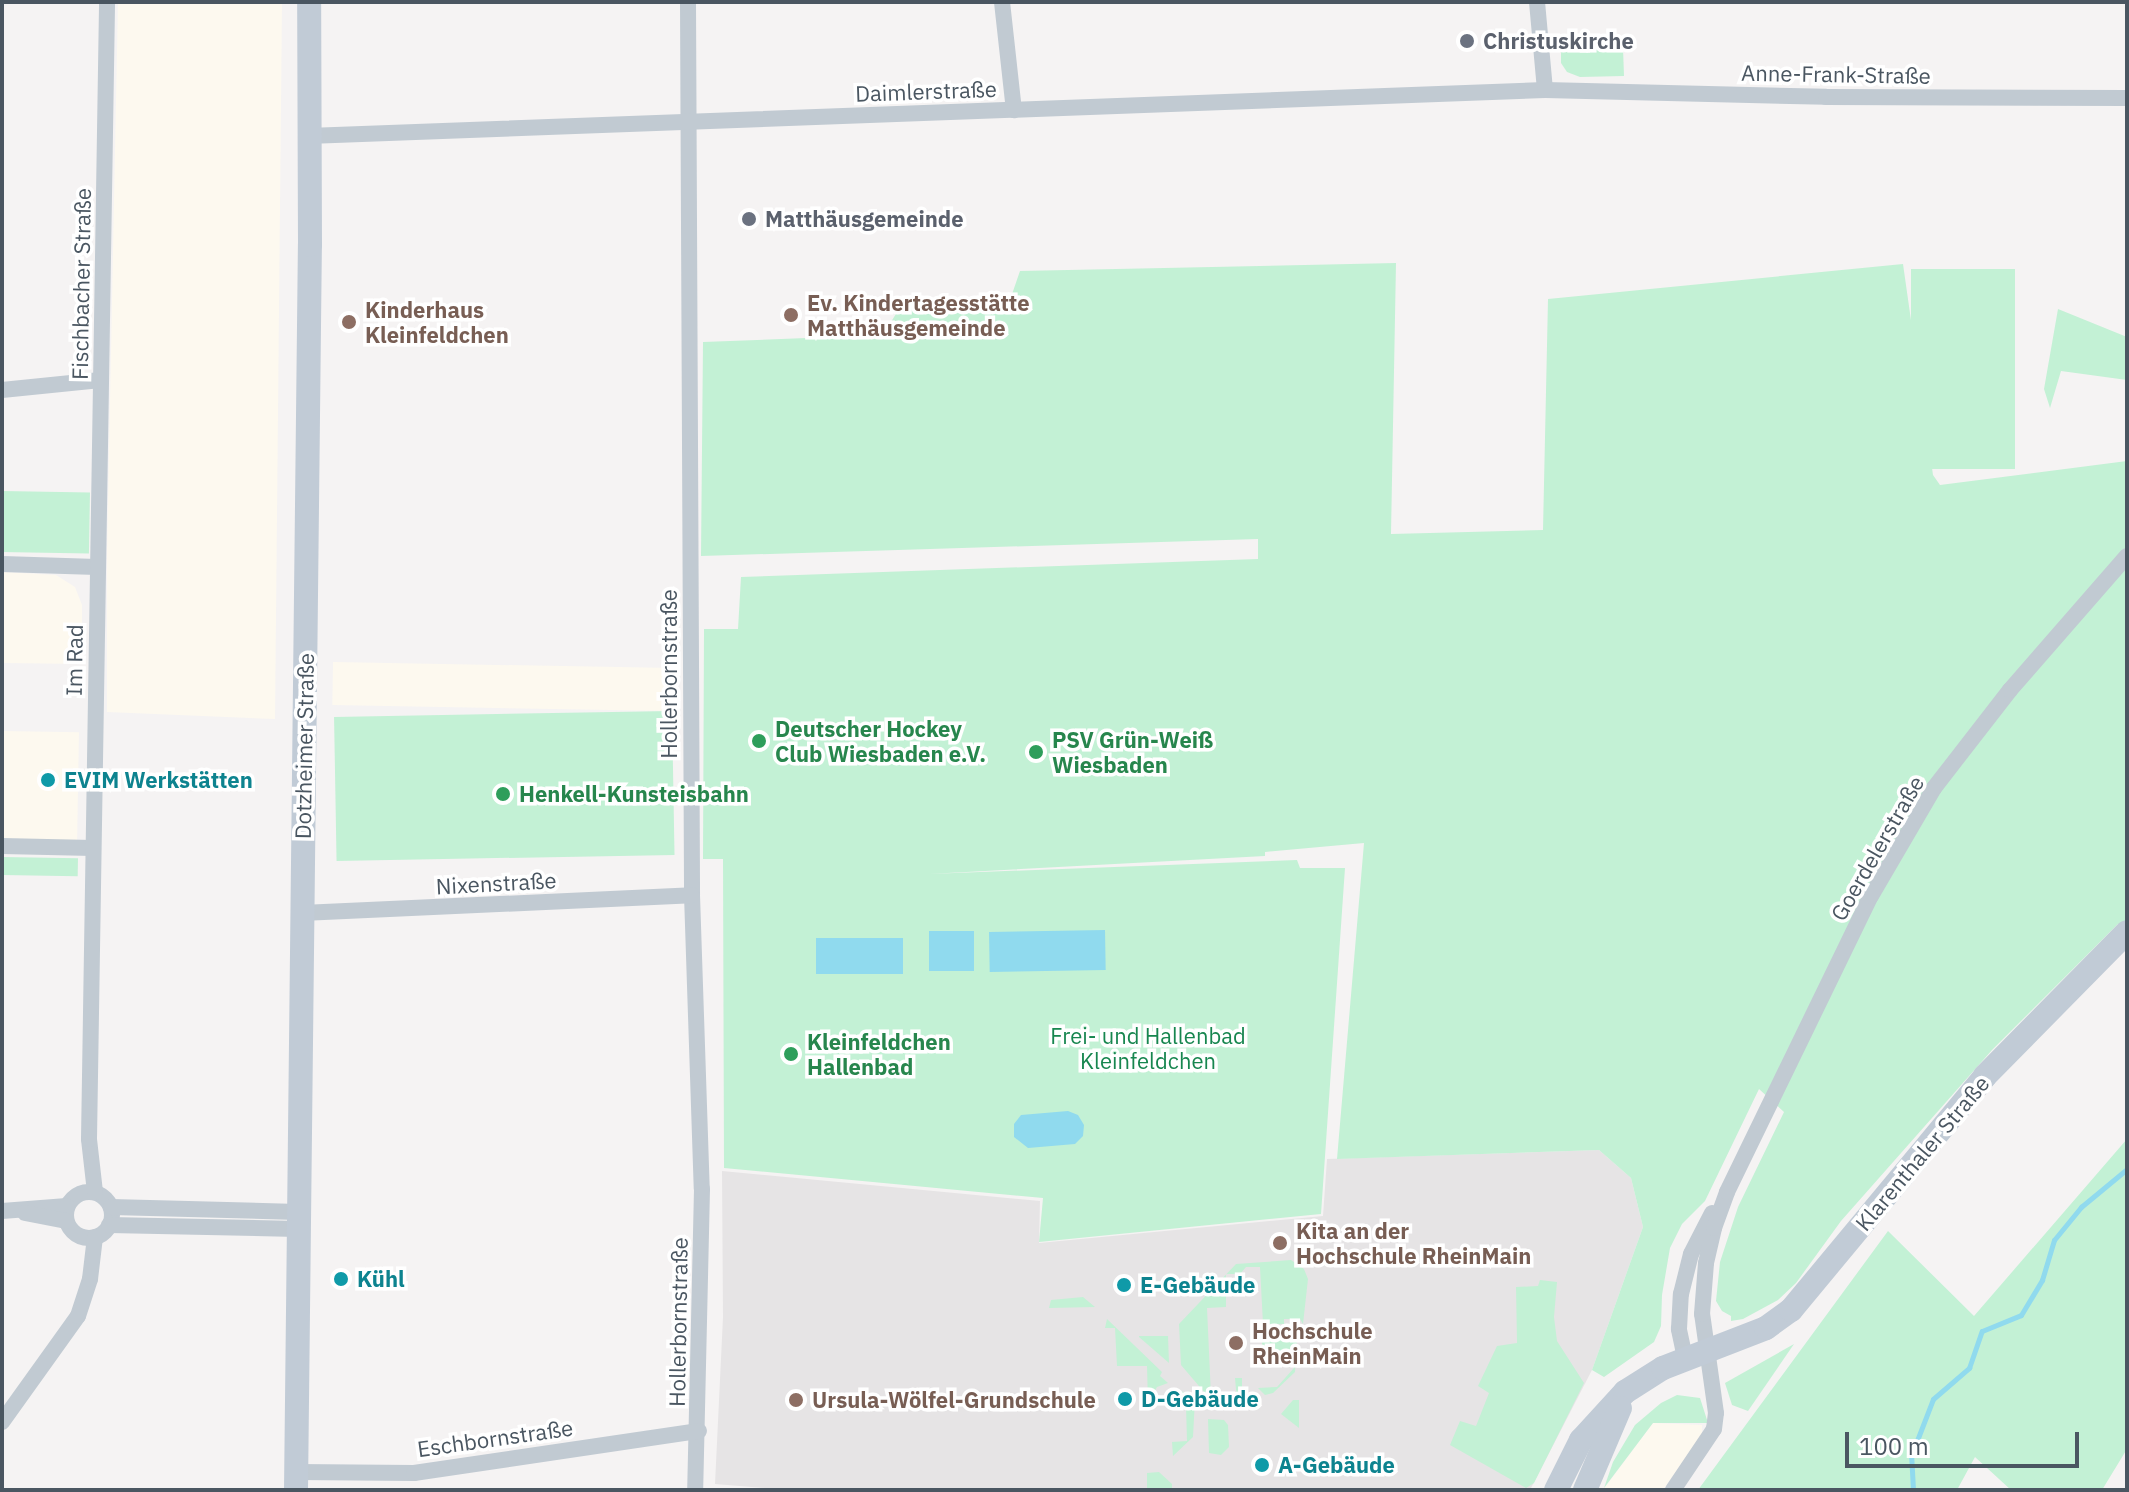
<!DOCTYPE html>
<html>
<head>
<meta charset="utf-8">
<style>
	body { margin:0 }
	#map { position:relative; width:2129px; height:1492px; overflow:hidden; background:#f5f3f3; font-family:"IBM Plex Sans",sans-serif }
	div>[style] { position:absolute }
	.commercial>* { inset:0; background:#fdf9ef; transform-origin:0 0 }
	.education>* { inset:0; background:#e6e4e5 }
	.green>* { inset:0; background:#c3f1d5; transform-origin:0 0 }
	.water>* { inset:0; background:#90daee; transform-origin:0 0 }
	.stream>* { height:5px; margin:-2.5px; padding:0 2.5px; transform-origin:2.5px; border-radius:2.5px; background:#90daee }
	.minor>* { height:16px; margin:-8px; padding:0 8px; transform-origin:8px; border-radius:8px; background:#c1cad2 }
	.minor>.ring { margin:-8px; padding:0; box-sizing:content-box; background:none; border:16px solid #c1cad2; border-radius:50% }
	.secondary>* { height:24px; margin:-12px; padding:0 12px; transform-origin:12px; border-radius:12px; background:#c1cbd6 }
	.dots>* { width:22px; height:22px; translate:-50% -50%; box-sizing:border-box; border:4px solid #fff; border-radius:50% }
	span { translate:-50% -50%; white-space:nowrap; text-align:center; line-height:1.15; -webkit-text-stroke:7px #fff; paint-order:stroke }
	.worship-label { font-size:22px; color:#5b616d; font-weight:700 }
	.left { translate:0 -50%; text-align:left }
	.street-label { font-size:22px; color:#4a5661 }
	.education-label { font-size:22px; color:#785e54; font-weight:700 }
	.leisure-label { font-size:22px; color:#27864d; font-weight:700 }
	.culture-label { font-size:22px; color:#0d838f; font-weight:700 }
	.park-label { font-size:22px; color:#17864f }
	.frame { position:absolute; inset:0; border:4px solid #4a5661; pointer-events:none }
	.scale { position:absolute; left:1845px; top:1432px; width:234px; height:36px; box-sizing:border-box; border:4px solid #4a5661; border-top:0; padding-left:10px; font-size:24px; line-height:28px; white-space:nowrap; color:#4a5661; -webkit-text-stroke:6px #fff; paint-order:stroke }
</style>
</head>
<body>
<div id="map">
	<div class="commercial">
		<i style="clip-path:polygon(118px 2px,282px 2px,275px 719px,107px 712px,107px 551px)"></i>
		<i style="clip-path:polygon(2px 572px,56px 575px,75px 587px,82px 605px,82px 664px,4px 663px,2px 681px)"></i>
		<i style="left:673px;top:668px;width:43px;height:340px;rotate:91deg"></i>
		<i style="left:2px;top:731px;width:77px;height:110px;rotate:1deg"></i>
		<i style="clip-path:polygon(1653px 1423px,1702px 1425px,1702px 1434px,1663px 1490px,1603px 1490px)"></i>
	</div>
	<div class="education">
		<i style="clip-path:polygon(1599px 1150px,1631px 1178px,1643px 1227px,1592px 1370px,1530px 1490px,789px 1490px,715px 1484px,723px 1317px,722px 1171px,1040px 1201px,1039px 1243px,1323px 1216px,1327px 1159px)"></i>
	</div>
	<div class="green">
		<i style="clip-path:polygon(1623px 48px,1624px 76px,1580px 77px,1567px 72px,1561px 63px,1561px 49px)"></i>
		<i style="clip-path:polygon(1396px 263px,1391px 534px,1543px 530px,1548px 299px,1903px 264px,1933px 475px,1940px 485px,2127px 461px,2127px 938px,2118px 924px,1992px 1050px,1841px 1221px,1796px 1283px,1778px 1300px,1743px 1319px,1731px 1321px,1731px 1316px,1722px 1311px,1716px 1301px,1720px 1262px,1738px 1207px,1784px 1112px,1759px 1089px,1705px 1201px,1682px 1224px,1670px 1248px,1662px 1295px,1661px 1326px,1654px 1342px,1604px 1377px,1592px 1370px,1643px 1227px,1631px 1178px,1599px 1150px,1337px 1159px,1364px 843px,1265px 852px,1265px 856px,929px 874px,1297px 860px,1300px 868px,1345px 868px,1321px 1214px,1039px 1242px,1043px 1198px,724px 1168px,723px 859px,703px 859px,704px 629px,738px 629px,741px 577px,1258px 559px,1258px 539px,701px 556px,703px 342px,883px 335px,902px 304px,1010px 300px,1020px 271px)"></i>
		<i style="left:1911px;top:269px;width:104px;height:200px"></i>
		<i style="clip-path:polygon(2058px 309px,2127px 337px,2127px 380px,2061px 371px,2050px 408px,2044px 389px)"></i>
		<i style="left:2px;top:491px;width:88px;height:61px;rotate:1deg"></i>
		<i style="left:672px;top:711px;width:144px;height:338px;rotate:89deg"></i>
		<i style="left:2px;top:857px;width:76px;height:18px;rotate:1deg"></i>
		<i style="clip-path:polygon(2127px 1139px,2127px 1449px,2102px 1490px,2011px 1490px,1975px 1457px,1957px 1490px,1698px 1490px,1888px 1231px,1974px 1316px)"></i>
		<i style="clip-path:polygon(1291px 1260px,1304px 1269px,1308px 1279px,1303px 1324px,1300px 1319px,1284px 1319px,1284px 1324px,1263px 1324px,1260px 1267px,1246px 1267px,1240px 1274px,1226px 1274px,1226px 1307px,1207px 1308px,1211px 1396px,1217px 1402px,1237px 1401px,1235px 1378px,1242px 1378px,1242px 1396px,1236px 1405px,1216px 1406px,1181px 1365px,1179px 1324px,1236px 1264px)"></i>
		<i style="clip-path:polygon(1540px 1280px,1557px 1282px,1554px 1317px,1557px 1341px,1584px 1383px,1534px 1483px,1526px 1488px,1450px 1445px,1460px 1421px,1476px 1426px,1489px 1393px,1478px 1386px,1497px 1346px,1517px 1343px,1516px 1287px,1538px 1286px)"></i>
		<i style="clip-path:polygon(1083px 1297px,1095px 1307px,1049px 1308px,1051px 1300px)"></i>
		<i style="clip-path:polygon(1107px 1319px,1162px 1372px,1160px 1376px,1168px 1383px,1157px 1387px,1148px 1403px,1147px 1366px,1117px 1366px,1115px 1328px,1105px 1328px)"></i>
		<i style="clip-path:polygon(1290px 1333px,1297px 1336px,1295px 1372px,1273px 1393px,1265px 1395px,1258px 1388px,1277px 1387px,1294px 1368px,1294px 1352px,1262px 1354px,1262px 1335px)"></i>
		<i style="clip-path:polygon(1168px 1336px,1169px 1363px,1139px 1337px,1139px 1336px)"></i>
		<i style="clip-path:polygon(1794px 1344px,1748px 1411px,1732px 1405px,1725px 1383px)"></i>
		<i style="clip-path:polygon(1181px 1391px,1195px 1399px,1193px 1437px,1173px 1456px,1172px 1442px,1187px 1441px,1186px 1406px,1173px 1406px)"></i>
		<i style="clip-path:polygon(1677px 1395px,1700px 1398px,1708px 1423px,1653px 1423px,1604px 1488px,1613px 1462px,1635px 1425px,1661px 1403px)"></i>
		<i style="clip-path:polygon(1293px 1400px,1299px 1400px,1299px 1428px,1281px 1414px)"></i>
		<i style="clip-path:polygon(1208px 1419px,1224px 1420px,1228px 1425px,1229px 1447px,1221px 1455px,1209px 1453px)"></i>
		<i style="clip-path:polygon(1159px 1472px,1172px 1484px,1172px 1490px,1147px 1490px,1147px 1473px)"></i>
	</div>
	<div class="water">
		<i style="left:1105px;top:930px;width:40px;height:116px;rotate:89deg"></i>
		<i style="left:974px;top:931px;width:40px;height:45px;rotate:90deg"></i>
		<i style="left:903px;top:938px;width:36px;height:87px;rotate:90deg"></i>
		<i style="clip-path:polygon(1068px 1111px,1078px 1115px,1084px 1125px,1083px 1136px,1075px 1144px,1028px 1148px,1014px 1137px,1014px 1124px,1021px 1115px)"></i>
	</div>
	<div class="stream">
		<i style="left:1913px;top:1490px;width:34px;rotate:-93deg"></i>
		<i style="left:1911px;top:1456px;width:61px;rotate:-68.9deg"></i>
		<i style="left:1933px;top:1399px;width:48px;rotate:-40.7deg"></i>
		<i style="left:1969px;top:1368px;width:39px;rotate:-71deg"></i>
		<i style="left:1982px;top:1331px;width:42px;rotate:-22.3deg"></i>
		<i style="left:2021px;top:1315px;width:41px;rotate:-59deg"></i>
		<i style="left:2042px;top:1280px;width:42px;rotate:-73.3deg"></i>
		<i style="left:2054px;top:1240px;width:43px;rotate:-50.7deg"></i>
		<i style="left:2081px;top:1207px;width:60px;rotate:-39.6deg"></i>
	</div>
	<div class="minor">
		<i style="left:688px;top:2px;width:893px;rotate:89.74deg"></i>
		<i style="left:692px;top:895px;width:294px;rotate:88.1deg"></i>
		<i style="left:702px;top:1189px;width:301px;rotate:91.3deg"></i>
		<i style="left:1002px;top:2px;width:109px;rotate:83.7deg"></i>
		<i style="left:1537px;top:2px;width:88px;rotate:84.8deg"></i>
		<i style="left:308px;top:136px;width:1238px;rotate:-2.13deg"></i>
		<i style="left:1545px;top:90px;width:281px;rotate:1.4deg"></i>
		<i style="left:1826px;top:97px;width:301px;rotate:0.2deg"></i>
		<i style="left:2px;top:390px;width:99px;rotate:-5.8deg"></i>
		<i style="left:2px;top:564px;width:95px;rotate:1.8deg"></i>
		<i style="left:2px;top:846px;width:91px;rotate:1.3deg"></i>
		<i style="left:302px;top:913px;width:390px;rotate:-2.6deg"></i>
		<i class="ring" style="left:66px;top:1192px;width:30px;height:30px"></i>
		<i style="left:95px;top:1192px;width:53px;rotate:-96.5deg"></i>
		<i style="left:89px;top:1139px;width:1137px;rotate:-89.09deg"></i>
		<i style="left:111px;top:1207px;width:187px;rotate:1.5deg"></i>
		<i style="left:2px;top:1211px;width:65px;rotate:-4.4deg"></i>
		<i style="left:25px;top:1213px;width:42px;rotate:11deg"></i>
		<i style="left:109px;top:1225px;width:189px;rotate:1.2deg"></i>
		<i style="left:1685px;top:1358px;width:30px;rotate:-102deg"></i>
		<i style="left:1679px;top:1329px;width:35px;rotate:-87deg"></i>
		<i style="left:1681px;top:1294px;width:41px;rotate:-76deg"></i>
		<i style="left:1691px;top:1254px;width:46px;rotate:-62.9deg"></i>
		<i style="left:2px;top:1422px;width:130px;rotate:-54.4deg"></i>
		<i style="left:78px;top:1316px;width:39px;rotate:-72deg"></i>
		<i style="left:90px;top:1279px;width:42px;rotate:-83.2deg"></i>
		<i style="left:296px;top:1472px;width:118px;rotate:0.5deg"></i>
		<i style="left:414px;top:1473px;width:288px;rotate:-8.4deg"></i>
		<i style="left:1673px;top:1490px;width:73px;rotate:-56.1deg"></i>
		<i style="left:1714px;top:1429px;width:16px;rotate:-83deg"></i>
		<i style="left:1716px;top:1413px;width:100px;rotate:-98deg"></i>
		<i style="left:1702px;top:1314px;width:51px;rotate:-85.5deg"></i>
		<i style="left:1706px;top:1263px;width:36px;rotate:-77deg"></i>
		<i style="left:1714px;top:1228px;width:38px;rotate:-70deg"></i>
		<i style="left:1727px;top:1192px;width:329px;rotate:-64.1deg"></i>
		<i style="left:1871px;top:896px;width:125px;rotate:-59.7deg"></i>
		<i style="left:1934px;top:788px;width:124px;rotate:-52.2deg"></i>
		<i style="left:2010px;top:690px;width:178px;rotate:-48.9deg"></i>
	</div>
	<div class="secondary">
		<i style="left:296px;top:1490px;width:1245px;rotate:-89.36deg"></i>
		<i style="left:310px;top:245px;width:243px;rotate:-90.2deg"></i>
		<i style="left:1556px;top:1490px;width:56px;rotate:-63.4deg"></i>
		<i style="left:1581px;top:1440px;width:65px;rotate:-47.5deg"></i>
		<i style="left:1625px;top:1392px;width:45px;rotate:-32.3deg"></i>
		<i style="left:1663px;top:1368px;width:110px;rotate:-21.2deg"></i>
		<i style="left:1766px;top:1328px;width:31px;rotate:-36deg"></i>
		<i style="left:1791px;top:1310px;width:304px;rotate:-50.3deg"></i>
		<i style="left:1985px;top:1076px;width:202px;rotate:-45.4deg"></i>
		<i style="left:1585px;top:1490px;width:89px;rotate:-66.9deg"></i>
	</div>
	<div class="dots">
		<i style="left:1467px;top:41px;background:#6b7280"></i>
		<i style="left:749px;top:219px;background:#6b7280"></i>
		<i style="left:791px;top:315px;background:#8d6e63"></i>
		<i style="left:349px;top:322px;background:#8d6e63"></i>
		<i style="left:759px;top:741px;background:#2e9e5b"></i>
		<i style="left:1036px;top:752px;background:#2e9e5b"></i>
		<i style="left:48px;top:780px;background:#0f9aa8"></i>
		<i style="left:503px;top:794px;background:#2e9e5b"></i>
		<i style="left:791px;top:1054px;background:#2e9e5b"></i>
		<i style="left:1280px;top:1243px;background:#8d6e63"></i>
		<i style="left:341px;top:1279px;background:#0f9aa8"></i>
		<i style="left:1124px;top:1285px;background:#0f9aa8"></i>
		<i style="left:1236px;top:1343px;background:#8d6e63"></i>
		<i style="left:1125px;top:1399px;background:#0f9aa8"></i>
		<i style="left:796px;top:1400px;background:#8d6e63"></i>
		<i style="left:1262px;top:1465px;background:#0f9aa8"></i>
	</div>
	<div class="worship-label">
		<span class="left" style="left:1483px;top:41px">Christuskirche</span>
		<span class="left" style="left:765px;top:219px">Matthäusgemeinde</span>
	</div>
	<div class="street-label">
		<span style="left:1836px;top:74px;rotate:1deg">Anne-Frank-Straße</span>
		<span style="left:926px;top:91px;rotate:-2deg">Daimlerstraße</span>
		<span style="left:81px;top:284px;rotate:-89deg">Fischbacher Straße</span>
		<span style="left:74px;top:660px;rotate:-89deg">Im Rad</span>
		<span style="left:669px;top:674px;rotate:-90deg">Hollerbornstraße</span>
		<span style="left:304px;top:746px;rotate:-89deg">Dotzheimer Straße</span>
		<span style="left:1877px;top:848px;rotate:-60deg">Goerdelerstraße</span>
		<span style="left:496px;top:883px;rotate:-3deg">Nixenstraße</span>
		<span style="left:1922px;top:1153px;rotate:-50deg">Klarenthaler Straße</span>
		<span style="left:678px;top:1322px;rotate:-89deg">Hollerbornstraße</span>
		<span style="left:495px;top:1438px;rotate:-8deg">Eschbornstraße</span>
	</div>
	<div class="education-label">
		<span class="left" style="left:807px;top:315px">Ev. Kindertagesstätte<br>Matthäusgemeinde</span>
		<span class="left" style="left:365px;top:322px">Kinderhaus<br>Kleinfeldchen</span>
		<span class="left" style="left:1296px;top:1243px">Kita an der<br>Hochschule RheinMain</span>
		<span class="left" style="left:1252px;top:1343px">Hochschule<br>RheinMain</span>
		<span class="left" style="left:812px;top:1400px">Ursula-Wölfel-Grundschule</span>
	</div>
	<div class="leisure-label">
		<span class="left" style="left:775px;top:741px">Deutscher Hockey<br>Club Wiesbaden e.V.</span>
		<span class="left" style="left:1052px;top:752px">PSV Grün-Weiß<br>Wiesbaden</span>
		<span class="left" style="left:519px;top:794px">Henkell-Kunsteisbahn</span>
		<span class="left" style="left:807px;top:1054px">Kleinfeldchen<br>Hallenbad</span>
	</div>
	<div class="culture-label">
		<span class="left" style="left:64px;top:780px">EVIM Werkstätten</span>
		<span class="left" style="left:357px;top:1279px">Kühl</span>
		<span class="left" style="left:1140px;top:1285px">E-Gebäude</span>
		<span class="left" style="left:1141px;top:1399px">D-Gebäude</span>
		<span class="left" style="left:1278px;top:1465px">A-Gebäude</span>
	</div>
	<div class="park-label">
		<span style="left:1148px;top:1048px">Frei- und Hallenbad<br>Kleinfeldchen</span>
	</div>
	<div class="frame"></div>
	<div class="scale">100 m</div>
</div>
</body>
</html>
